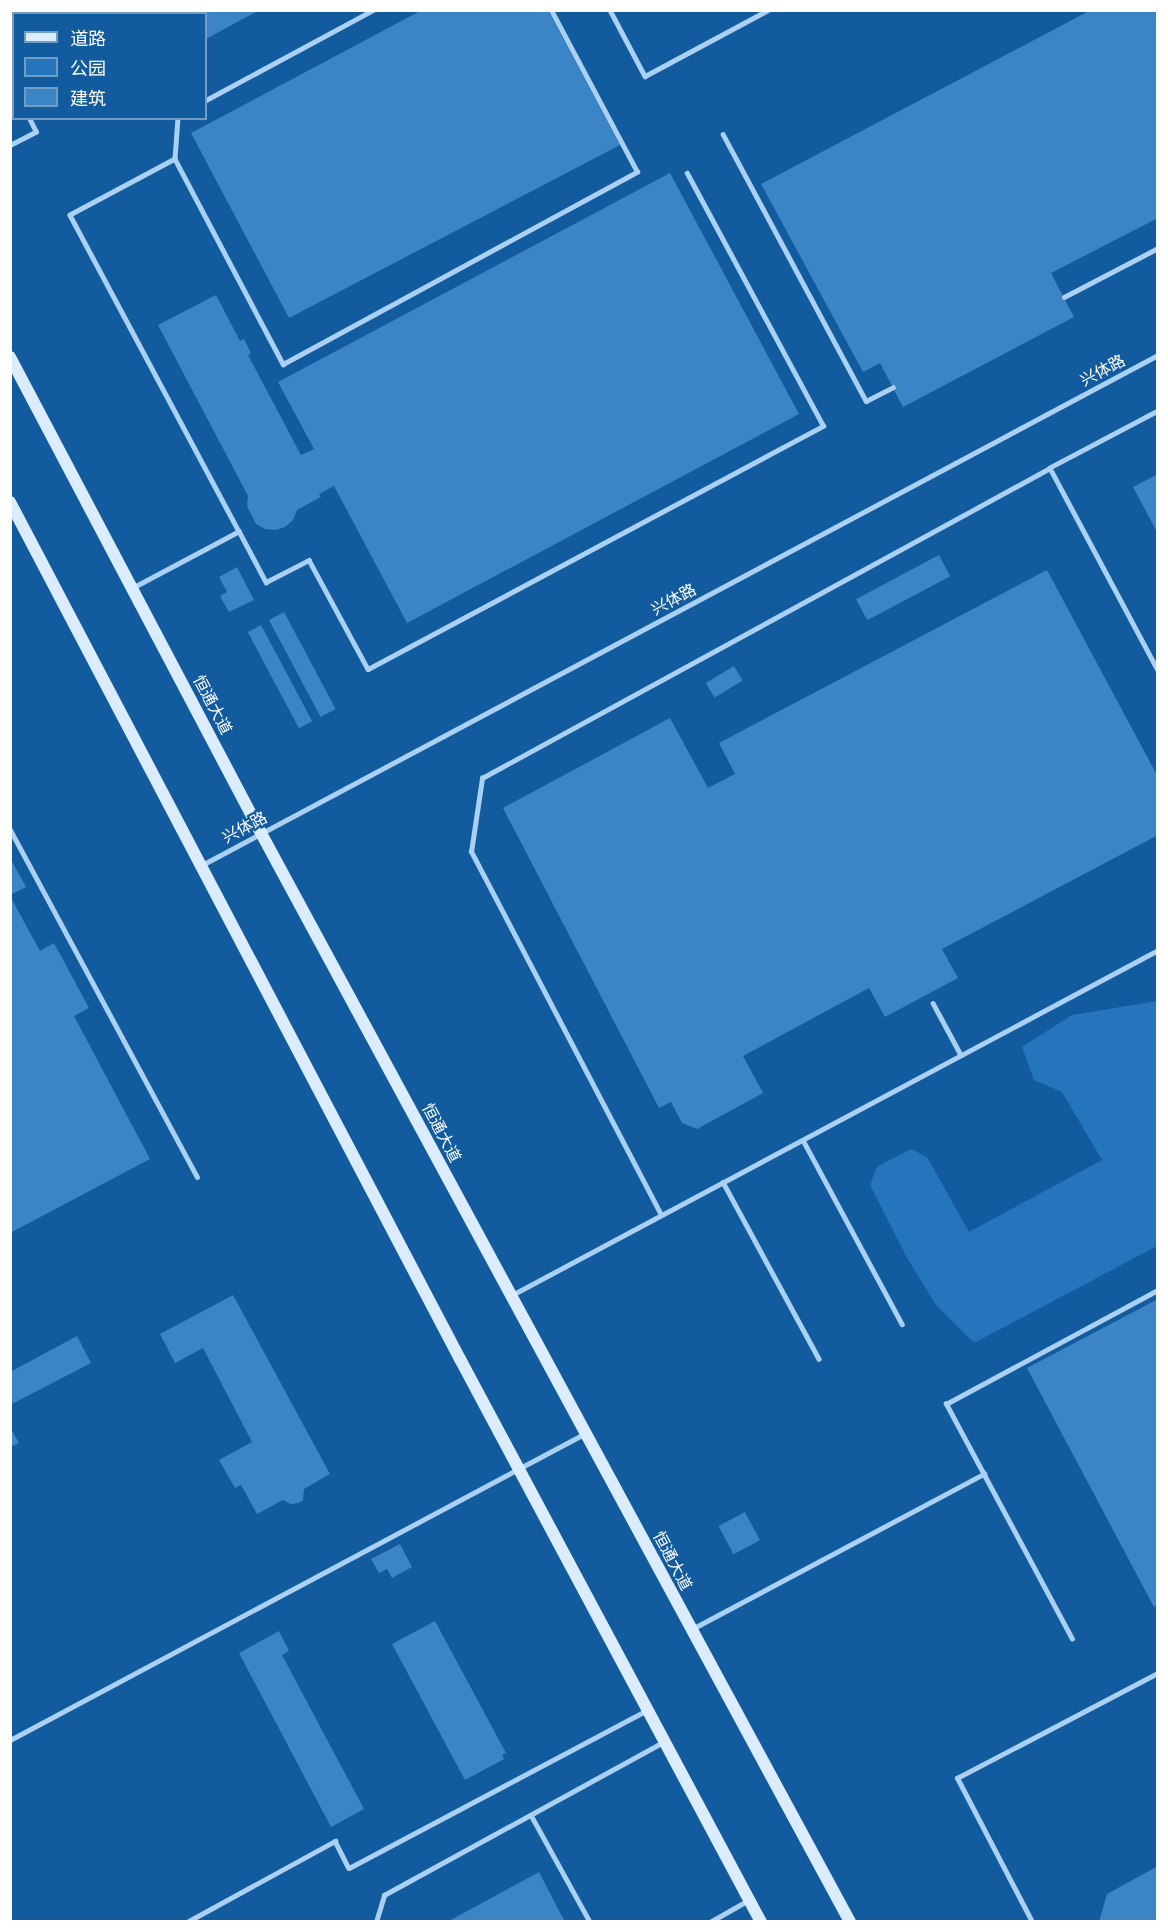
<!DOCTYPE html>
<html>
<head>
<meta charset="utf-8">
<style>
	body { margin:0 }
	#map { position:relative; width:1168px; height:1932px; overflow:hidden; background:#125b9f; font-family:Raleway,"Noto Sans SC",sans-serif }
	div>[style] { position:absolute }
	.green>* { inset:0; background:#2575bd }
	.building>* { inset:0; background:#3b84c6; transform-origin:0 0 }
	.lane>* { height:4.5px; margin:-2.25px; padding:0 2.25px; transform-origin:2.25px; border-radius:2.25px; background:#aad1f4 }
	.secondary>* { height:12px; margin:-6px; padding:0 6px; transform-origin:6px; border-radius:6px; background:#daecfd }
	span { translate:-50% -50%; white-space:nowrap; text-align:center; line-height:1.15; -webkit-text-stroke:4.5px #125b9f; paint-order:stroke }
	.street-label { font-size:16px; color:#fff }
	.frame { position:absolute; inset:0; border:12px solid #fff; pointer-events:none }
	.legend { position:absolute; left:12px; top:12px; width:195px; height:108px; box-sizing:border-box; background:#125b9f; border:2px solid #719dc5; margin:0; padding:8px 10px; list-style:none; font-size:18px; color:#fff }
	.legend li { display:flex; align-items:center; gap:12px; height:30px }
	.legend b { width:30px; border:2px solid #719dc5 }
</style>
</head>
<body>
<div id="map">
	<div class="green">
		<i style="clip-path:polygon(1157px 1001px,1157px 1246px,974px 1343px,936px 1305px,906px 1256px,870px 1185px,877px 1167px,911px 1149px,927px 1157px,969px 1232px,1102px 1160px,1062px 1092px,1034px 1080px,1022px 1047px,1072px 1015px)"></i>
	</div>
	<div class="building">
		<i style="clip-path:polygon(152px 10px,259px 10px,206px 39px,206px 14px,153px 14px)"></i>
		<i style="clip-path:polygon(422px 10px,548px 10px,620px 145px,289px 318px,191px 133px)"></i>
		<i style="clip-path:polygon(1091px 10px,1158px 10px,1158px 218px,1051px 273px,1074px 317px,903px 407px,880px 363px,863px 372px,761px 184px)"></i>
		<i style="clip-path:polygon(670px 173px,799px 414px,407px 623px,334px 486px,319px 494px,321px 497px,297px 510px,293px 520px,285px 527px,275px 530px,265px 529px,256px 524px,247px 506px,248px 496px,158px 325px,216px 295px,240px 341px,244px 339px,251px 353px,248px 355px,301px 455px,314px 449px,278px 382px)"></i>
		<i style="clip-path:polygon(1158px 474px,1158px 534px,1133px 487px)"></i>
		<i style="left:939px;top:555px;width:24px;height:94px;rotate:62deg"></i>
		<i style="clip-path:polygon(237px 567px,254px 600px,229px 612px,220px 596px,227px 592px,219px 577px)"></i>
		<i style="clip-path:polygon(1047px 570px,1158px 777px,1158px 835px,942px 949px,958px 978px,885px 1017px,869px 988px,743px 1056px,763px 1093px,697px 1129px,682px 1123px,671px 1102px,659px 1108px,503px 808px,670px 718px,708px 788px,735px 774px,719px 743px)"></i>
		<i style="left:284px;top:612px;width:110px;height:17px;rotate:62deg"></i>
		<i style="left:261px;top:625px;width:109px;height:15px;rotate:62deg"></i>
		<i style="left:734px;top:666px;width:17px;height:33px;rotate:59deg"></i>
		<i style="clip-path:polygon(10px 858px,26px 887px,10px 895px)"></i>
		<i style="clip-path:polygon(10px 896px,40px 951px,54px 943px,89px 1008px,74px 1016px,150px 1159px,10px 1233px)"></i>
		<i style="clip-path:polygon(233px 1295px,330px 1474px,304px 1489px,303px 1500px,299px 1503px,291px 1504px,283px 1500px,257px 1514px,241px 1485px,235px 1488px,219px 1460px,252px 1442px,203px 1348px,175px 1363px,160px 1334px)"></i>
		<i style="clip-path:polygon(1158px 1299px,1158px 1605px,1154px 1607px,1027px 1368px)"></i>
		<i style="clip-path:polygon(77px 1336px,91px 1363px,10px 1405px,10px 1372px)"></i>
		<i style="clip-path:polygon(10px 1427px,19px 1443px,10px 1447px)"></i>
		<i style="left:745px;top:1512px;width:32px;height:30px;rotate:62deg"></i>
		<i style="clip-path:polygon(400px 1544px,412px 1567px,392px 1578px,387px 1569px,379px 1573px,371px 1559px)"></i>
		<i style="clip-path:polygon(435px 1621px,506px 1753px,502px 1755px,504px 1759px,465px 1780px,392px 1644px)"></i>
		<i style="clip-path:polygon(279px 1631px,289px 1651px,282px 1655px,364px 1809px,331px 1827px,239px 1653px)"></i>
		<i style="clip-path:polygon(1158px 1866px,1158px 1922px,1099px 1922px,1107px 1894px)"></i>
		<i style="clip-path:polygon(539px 1872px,565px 1922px,447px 1922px)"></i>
	</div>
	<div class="lane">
		<i style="left:610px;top:10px;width:75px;rotate:62.1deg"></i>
		<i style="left:645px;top:76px;width:140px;rotate:-28.2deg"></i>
		<i style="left:42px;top:14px;width:6px;rotate:-39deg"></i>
		<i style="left:10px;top:30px;width:4px;rotate:-27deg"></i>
		<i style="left:10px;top:83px;width:7px;rotate:56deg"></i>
		<i style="left:206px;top:100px;width:190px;rotate:-28.3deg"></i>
		<i style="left:178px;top:118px;width:41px;rotate:94.2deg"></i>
		<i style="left:175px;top:159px;width:232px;rotate:62.2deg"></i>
		<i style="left:283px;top:364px;width:403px;rotate:-28.5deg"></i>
		<i style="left:637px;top:172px;width:183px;rotate:-118deg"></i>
		<i style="left:723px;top:134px;width:303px;rotate:61.8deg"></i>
		<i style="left:866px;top:401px;width:30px;rotate:-27deg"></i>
		<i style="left:10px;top:145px;width:29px;rotate:-27deg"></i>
		<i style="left:36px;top:132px;width:16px;rotate:-117deg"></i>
		<i style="left:175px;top:159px;width:119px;rotate:151.9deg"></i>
		<i style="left:70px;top:215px;width:358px;rotate:61.9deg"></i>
		<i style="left:1064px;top:297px;width:106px;rotate:-27.5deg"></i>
		<i style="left:1158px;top:411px;width:122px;rotate:152.2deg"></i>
		<i style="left:1050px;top:468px;width:229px;rotate:61.9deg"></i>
		<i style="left:132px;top:588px;width:121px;rotate:-28deg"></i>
		<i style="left:239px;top:531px;width:58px;rotate:62.1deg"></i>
		<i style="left:266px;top:582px;width:48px;rotate:-27.1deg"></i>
		<i style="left:309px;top:560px;width:124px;rotate:61.6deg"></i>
		<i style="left:368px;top:669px;width:516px;rotate:-28.11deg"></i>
		<i style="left:823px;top:426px;width:287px;rotate:-118.3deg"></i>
		<i style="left:10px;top:829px;width:395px;rotate:61.7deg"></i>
		<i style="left:202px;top:865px;width:1084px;rotate:-28.08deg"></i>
		<i style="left:933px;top:1003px;width:59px;rotate:61.7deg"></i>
		<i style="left:803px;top:1140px;width:209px;rotate:61.7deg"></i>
		<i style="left:723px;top:1182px;width:201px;rotate:61.5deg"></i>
		<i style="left:661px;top:1215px;width:410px;rotate:-117.6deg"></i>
		<i style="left:471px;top:852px;width:75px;rotate:-81.5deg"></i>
		<i style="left:482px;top:778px;width:647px;rotate:-28.62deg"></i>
		<i style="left:512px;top:1295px;width:732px;rotate:-28.1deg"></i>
		<i style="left:692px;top:1629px;width:331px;rotate:-28deg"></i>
		<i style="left:1072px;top:1639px;width:267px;rotate:-118.2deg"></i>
		<i style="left:946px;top:1404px;width:241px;rotate:-28.3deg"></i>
		<i style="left:10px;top:1740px;width:650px;rotate:-28.06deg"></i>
		<i style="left:531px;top:1815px;width:122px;rotate:61.1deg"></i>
		<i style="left:187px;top:1922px;width:169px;rotate:-28.7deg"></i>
		<i style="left:335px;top:1841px;width:30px;rotate:63deg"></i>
		<i style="left:349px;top:1868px;width:337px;rotate:-27.9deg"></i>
		<i style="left:376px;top:1922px;width:28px;rotate:-73deg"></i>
		<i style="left:384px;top:1895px;width:319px;rotate:-28.7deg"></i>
		<i style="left:710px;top:1922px;width:43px;rotate:-29.6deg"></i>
		<i style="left:1032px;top:1922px;width:162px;rotate:-117.5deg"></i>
		<i style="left:957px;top:1778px;width:227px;rotate:-27.6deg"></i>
	</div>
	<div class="secondary">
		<i style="left:10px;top:357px;width:538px;rotate:62.2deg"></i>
		<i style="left:261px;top:833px;width:1238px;rotate:61.59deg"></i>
		<i style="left:10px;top:502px;width:968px;rotate:62.3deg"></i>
		<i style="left:460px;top:1359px;width:638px;rotate:61.87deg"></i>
	</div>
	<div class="street-label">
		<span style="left:1103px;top:371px;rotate:-28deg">兴体路</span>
		<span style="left:674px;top:600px;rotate:-28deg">兴体路</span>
		<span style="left:212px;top:705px;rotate:62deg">恒通大道</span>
		<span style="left:245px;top:828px;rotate:-28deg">兴体路</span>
		<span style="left:441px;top:1133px;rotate:62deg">恒通大道</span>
		<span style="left:672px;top:1561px;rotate:62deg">恒通大道</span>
	</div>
	<div class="frame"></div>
	<ul class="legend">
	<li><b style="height:8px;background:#daecfd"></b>道路</li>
	<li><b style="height:16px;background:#2575bd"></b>公园</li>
	<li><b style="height:16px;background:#3b84c6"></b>建筑</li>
	</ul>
</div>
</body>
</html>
